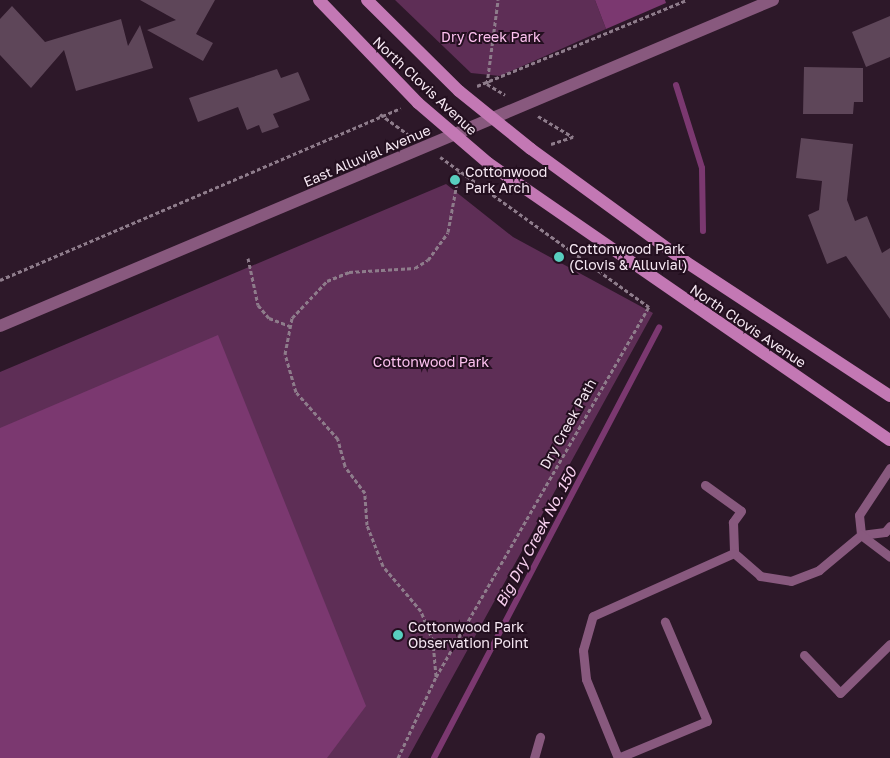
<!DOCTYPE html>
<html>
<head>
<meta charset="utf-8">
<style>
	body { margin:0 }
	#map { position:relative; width:890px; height:758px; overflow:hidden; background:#2d1829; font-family:"Golos Text",sans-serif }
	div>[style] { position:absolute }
	.green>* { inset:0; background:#5e2e56 }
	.water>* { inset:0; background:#7b3870 }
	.stream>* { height:6px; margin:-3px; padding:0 3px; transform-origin:3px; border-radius:3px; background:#7b3870 }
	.building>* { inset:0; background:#5e4659 }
	.path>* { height:3px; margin-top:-1.5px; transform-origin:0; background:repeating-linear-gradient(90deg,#8e7c8b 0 4px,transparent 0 6.5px) }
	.service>* { height:9px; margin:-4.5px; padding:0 4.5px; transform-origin:4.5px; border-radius:4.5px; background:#88597e }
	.tertiary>* { height:12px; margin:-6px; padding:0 6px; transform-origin:6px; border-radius:6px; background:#88597e }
	.secondary>* { height:12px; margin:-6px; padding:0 6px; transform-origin:6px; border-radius:6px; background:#c378b4 }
	.dots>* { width:14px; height:14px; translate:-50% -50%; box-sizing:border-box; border:2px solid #230f1f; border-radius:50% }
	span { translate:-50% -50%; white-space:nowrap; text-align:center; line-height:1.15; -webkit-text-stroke:4px #230f1f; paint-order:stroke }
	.park-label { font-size:14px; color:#fcc1ef }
	.street-label { font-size:14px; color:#f6e8f3 }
	.poi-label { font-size:14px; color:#f6e8f3 }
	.left { translate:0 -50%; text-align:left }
	.water-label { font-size:15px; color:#f8d0ef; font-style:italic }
</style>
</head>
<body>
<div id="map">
	<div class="green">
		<i style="clip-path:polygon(395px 0,595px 0,606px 29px,500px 76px,471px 73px)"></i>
		<i style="clip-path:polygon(446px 184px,513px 237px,653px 313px,408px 758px,0 758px,0 372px)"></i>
	</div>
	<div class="water">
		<i style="clip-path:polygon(595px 0,665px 0,666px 3px,606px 29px)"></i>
		<i style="clip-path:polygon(218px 335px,366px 706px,327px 758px,0 758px,0 428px)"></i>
	</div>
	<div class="stream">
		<i style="left:676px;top:85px;width:87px;rotate:72.6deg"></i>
		<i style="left:702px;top:168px;width:63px;rotate:89.1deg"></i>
		<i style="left:434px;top:758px;width:486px;rotate:-62.4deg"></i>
	</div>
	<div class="building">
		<i style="clip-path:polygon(140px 0,215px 0,196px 34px,213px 43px,203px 61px,147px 30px,176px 20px)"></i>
		<i style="clip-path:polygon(12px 6px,45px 42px,121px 19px,128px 46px,140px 25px,153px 68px,76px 91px,64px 50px,31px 88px,0 55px,0 19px)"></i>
		<i style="clip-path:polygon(890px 16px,890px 57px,866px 67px,852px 32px)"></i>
		<i style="clip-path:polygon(804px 67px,863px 68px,863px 102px,854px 102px,853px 114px,803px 114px)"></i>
		<i style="clip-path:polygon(277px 69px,281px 78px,298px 72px,310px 100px,273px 114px,279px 127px,262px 133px,259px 125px,247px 130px,238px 107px,198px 122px,189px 98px)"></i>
		<i style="clip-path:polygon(801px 138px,853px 144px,847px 200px,855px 221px,867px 216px,882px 253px,890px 248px,890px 319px,846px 256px,827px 264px,808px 215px,819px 210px,822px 181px,796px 178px)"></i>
	</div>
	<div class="path">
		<i style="left:487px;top:84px;width:21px;rotate:31deg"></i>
		<i style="left:487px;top:84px;width:85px;rotate:-82.5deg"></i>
		<i style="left:477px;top:86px;width:227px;rotate:-22.3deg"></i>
		<i style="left:380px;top:114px;width:37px;rotate:36deg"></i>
		<i style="left:538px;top:116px;width:41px;rotate:31deg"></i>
		<i style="left:551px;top:144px;width:23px;rotate:-18deg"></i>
		<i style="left:248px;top:258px;width:48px;rotate:78deg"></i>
		<i style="left:258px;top:305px;width:17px;rotate:50deg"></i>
		<i style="left:269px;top:318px;width:22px;rotate:21deg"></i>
		<i style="left:0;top:280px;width:436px;rotate:-23.2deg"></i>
		<i style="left:436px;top:676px;width:35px;rotate:-95deg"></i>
		<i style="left:433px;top:641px;width:32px;rotate:-112deg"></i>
		<i style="left:421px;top:611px;width:59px;rotate:-130.2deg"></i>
		<i style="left:383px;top:566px;width:44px;rotate:-111.3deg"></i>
		<i style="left:367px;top:525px;width:32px;rotate:-94deg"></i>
		<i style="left:365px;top:493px;width:34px;rotate:-127deg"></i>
		<i style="left:345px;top:466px;width:28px;rotate:-105deg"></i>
		<i style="left:338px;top:439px;width:63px;rotate:-131.8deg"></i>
		<i style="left:296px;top:392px;width:40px;rotate:-106deg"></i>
		<i style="left:285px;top:354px;width:37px;rotate:-79deg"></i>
		<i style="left:292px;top:318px;width:51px;rotate:-46.6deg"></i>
		<i style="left:327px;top:281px;width:24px;rotate:-22deg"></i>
		<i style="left:349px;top:272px;width:66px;rotate:-3.5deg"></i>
		<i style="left:415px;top:268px;width:15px;rotate:-32deg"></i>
		<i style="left:428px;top:260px;width:34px;rotate:-54deg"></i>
		<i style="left:448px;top:232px;width:61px;rotate:-79.6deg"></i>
		<i style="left:398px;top:758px;width:89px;rotate:-64.9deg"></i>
		<i style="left:436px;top:677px;width:427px;rotate:-60.1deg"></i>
		<i style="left:649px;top:307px;width:257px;rotate:-144.3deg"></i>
	</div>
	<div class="service">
		<i style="left:890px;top:468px;width:56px;rotate:123.4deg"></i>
		<i style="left:859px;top:515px;width:20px;rotate:84deg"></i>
		<i style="left:861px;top:535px;width:24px;rotate:-7deg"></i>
		<i style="left:885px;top:532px;width:8px;rotate:-50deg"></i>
		<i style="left:705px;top:485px;width:44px;rotate:35.8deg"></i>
		<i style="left:741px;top:511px;width:14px;rotate:126deg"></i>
		<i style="left:733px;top:522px;width:31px;rotate:88deg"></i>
		<i style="left:734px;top:553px;width:35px;rotate:41deg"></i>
		<i style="left:760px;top:576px;width:31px;rotate:9deg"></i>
		<i style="left:791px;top:581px;width:30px;rotate:-21deg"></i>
		<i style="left:819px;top:570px;width:55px;rotate:-39.8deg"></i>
		<i style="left:861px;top:535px;width:36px;rotate:37deg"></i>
		<i style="left:804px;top:655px;width:52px;rotate:46.5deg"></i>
		<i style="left:840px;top:693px;width:70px;rotate:-44.4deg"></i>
		<i style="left:534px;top:758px;width:22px;rotate:-74deg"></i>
		<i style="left:618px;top:758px;width:85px;rotate:-112.1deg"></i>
		<i style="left:586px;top:679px;width:29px;rotate:-96deg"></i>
		<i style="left:583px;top:650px;width:35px;rotate:-74deg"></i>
		<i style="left:593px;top:616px;width:154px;rotate:-24.1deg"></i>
		<i style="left:618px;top:758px;width:96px;rotate:-22.6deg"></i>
		<i style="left:707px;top:721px;width:108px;rotate:-113deg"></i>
	</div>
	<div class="tertiary">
		<i style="left:0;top:326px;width:839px;rotate:-22.87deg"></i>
	</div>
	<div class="secondary">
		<i style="left:319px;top:0;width:143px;rotate:46.1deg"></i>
		<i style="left:418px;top:103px;width:92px;rotate:40.6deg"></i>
		<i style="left:488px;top:163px;width:488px;rotate:34.6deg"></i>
		<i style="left:367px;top:0;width:129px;rotate:44.7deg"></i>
		<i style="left:459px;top:91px;width:92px;rotate:38.9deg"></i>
		<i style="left:531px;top:149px;width:192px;rotate:36.1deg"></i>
		<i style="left:686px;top:262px;width:244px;rotate:33.3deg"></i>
	</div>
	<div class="dots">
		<i style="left:455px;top:180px;background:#58cebf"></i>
		<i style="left:559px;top:257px;background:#58cebf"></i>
		<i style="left:398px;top:635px;background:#58cebf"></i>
	</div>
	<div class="park-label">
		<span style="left:491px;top:37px">Dry Creek Park</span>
		<span style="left:431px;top:362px">Cottonwood Park</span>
	</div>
	<div class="street-label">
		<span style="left:425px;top:86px;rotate:43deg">North Clovis Avenue</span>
		<span style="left:367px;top:156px;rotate:-23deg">East Alluvial Avenue</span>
		<span style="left:748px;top:326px;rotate:34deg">North Clovis Avenue</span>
		<span style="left:568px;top:424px;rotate:-61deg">Dry Creek Path</span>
	</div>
	<div class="poi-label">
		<span class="left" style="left:465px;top:180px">Cottonwood<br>Park Arch</span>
		<span class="left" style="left:569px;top:257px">Cottonwood Park<br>(Clovis &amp; Alluvial)</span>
		<span class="left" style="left:408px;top:635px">Cottonwood Park<br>Observation Point</span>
	</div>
	<div class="water-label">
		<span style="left:536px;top:537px;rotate:-62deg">Big Dry Creek No. 150</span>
	</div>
</div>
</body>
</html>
